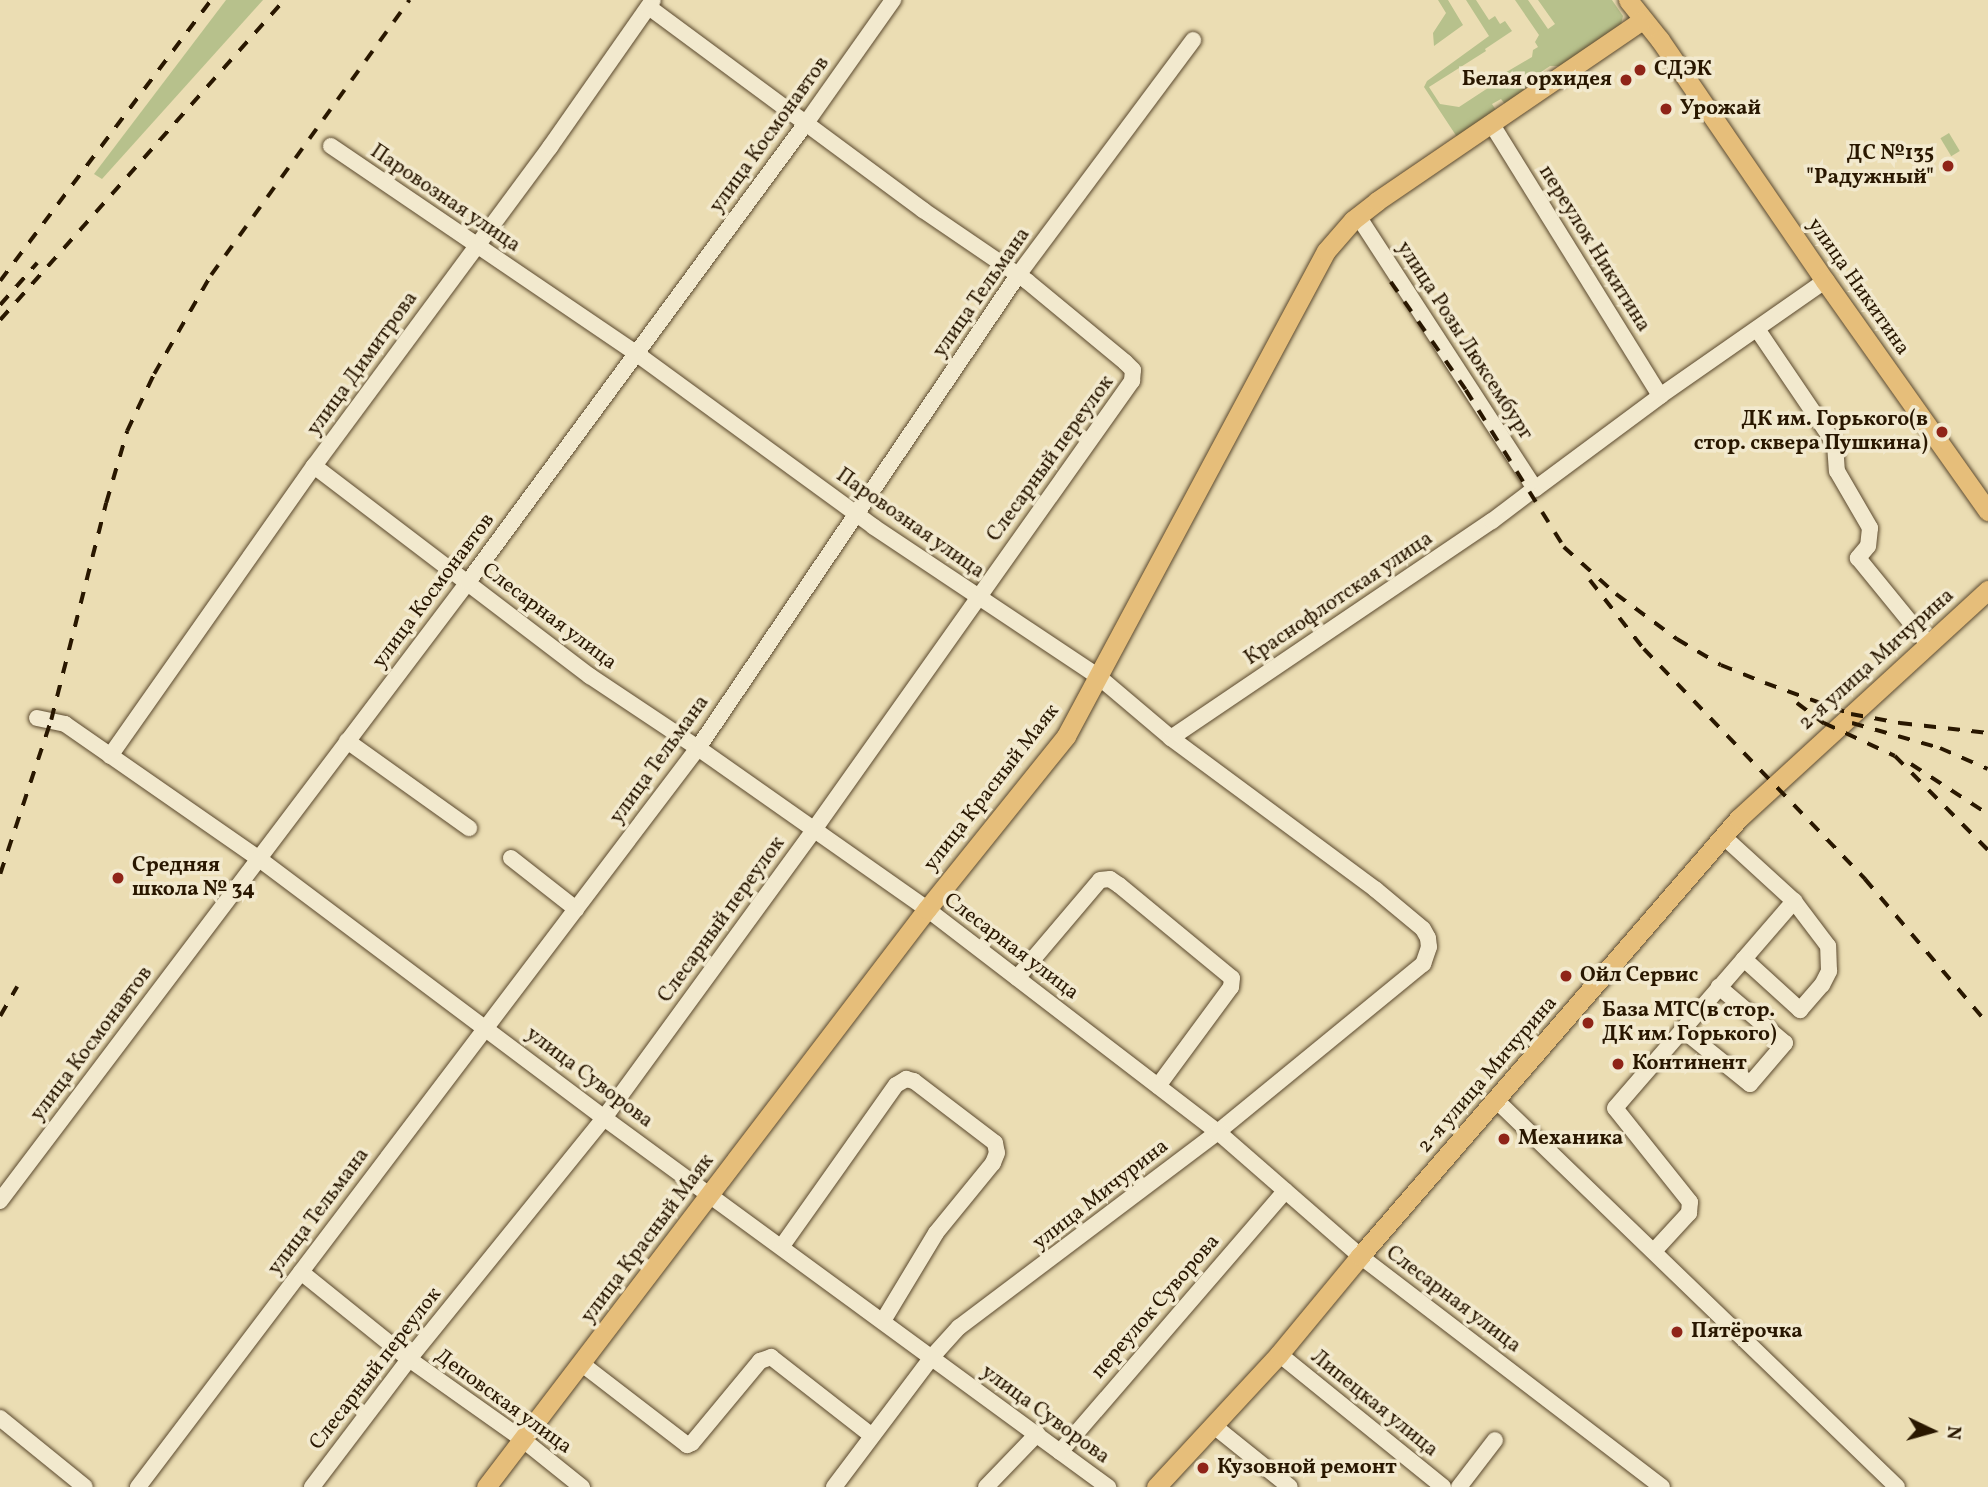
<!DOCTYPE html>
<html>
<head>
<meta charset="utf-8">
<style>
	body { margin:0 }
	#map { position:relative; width:1988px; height:1487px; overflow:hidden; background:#ebddb3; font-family:Vollkorn,serif }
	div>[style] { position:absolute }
	.green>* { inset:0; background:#b7c18c; transform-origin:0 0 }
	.roads { filter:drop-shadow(0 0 2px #5a482d) drop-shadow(0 0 2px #5a482d) }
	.minor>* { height:16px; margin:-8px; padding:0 8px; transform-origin:8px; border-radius:8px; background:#f2e9ce }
	.major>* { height:19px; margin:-9.5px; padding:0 9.5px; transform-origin:9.5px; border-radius:9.5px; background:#e6be7a }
	.rail>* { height:3.5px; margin-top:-1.75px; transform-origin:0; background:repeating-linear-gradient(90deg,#291700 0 12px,transparent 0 24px) }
	.dots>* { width:19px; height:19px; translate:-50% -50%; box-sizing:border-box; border:4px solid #f2e9ce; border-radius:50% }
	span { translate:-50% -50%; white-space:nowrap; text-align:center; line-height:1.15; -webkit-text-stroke:7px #f2e9ce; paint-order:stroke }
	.poi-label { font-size:21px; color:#291700; font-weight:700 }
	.left { translate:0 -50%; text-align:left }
	.right { translate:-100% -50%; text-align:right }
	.street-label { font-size:21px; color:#291700 }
	.north { position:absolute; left:1897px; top:1396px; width:70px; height:70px; -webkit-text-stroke:5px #f2e9ce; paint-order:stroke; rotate:95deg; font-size:19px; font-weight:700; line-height:28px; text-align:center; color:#291700 }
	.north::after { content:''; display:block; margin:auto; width:24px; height:32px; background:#291700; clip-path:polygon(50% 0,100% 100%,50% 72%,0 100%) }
</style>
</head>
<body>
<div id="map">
	<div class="green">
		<i style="clip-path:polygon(226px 0,263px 0,102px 179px,94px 174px)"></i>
		<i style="clip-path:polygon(1438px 0,1448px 0,1463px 25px,1434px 46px,1433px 33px,1446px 13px)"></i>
		<i style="clip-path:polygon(1466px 0,1476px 0,1489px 20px,1495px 16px,1500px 24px,1505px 21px,1512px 31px,1485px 49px,1486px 51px,1429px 87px,1440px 104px,1459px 107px,1488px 88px,1486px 84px,1532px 57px,1533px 50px,1538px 47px,1535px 42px,1539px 35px,1515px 0,1528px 0,1548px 29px,1555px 24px,1538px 0,1612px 0,1623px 16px,1621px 24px,1560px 66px,1550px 66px,1529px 80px,1525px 89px,1505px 104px,1501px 99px,1492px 104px,1496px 110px,1457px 137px,1424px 87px,1427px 81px,1489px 36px)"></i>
		<i style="left:1949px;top:133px;width:21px;height:10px;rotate:59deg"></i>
	</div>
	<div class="roads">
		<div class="minor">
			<i style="left:1491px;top:123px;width:321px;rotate:58.2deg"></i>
			<i style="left:331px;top:146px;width:370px;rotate:34.2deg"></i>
			<i style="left:637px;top:354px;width:293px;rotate:36.1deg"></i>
			<i style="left:874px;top:527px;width:270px;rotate:33.7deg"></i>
			<i style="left:1099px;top:677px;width:94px;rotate:40.3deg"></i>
			<i style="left:1171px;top:738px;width:254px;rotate:36.5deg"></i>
			<i style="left:1375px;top:889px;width:62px;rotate:39.8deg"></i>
			<i style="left:1423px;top:929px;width:10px;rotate:61deg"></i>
			<i style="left:1428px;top:938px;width:9px;rotate:84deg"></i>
			<i style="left:1429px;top:947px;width:18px;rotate:109deg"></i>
			<i style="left:1423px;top:964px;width:265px;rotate:140.7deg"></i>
			<i style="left:1218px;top:1132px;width:324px;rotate:143deg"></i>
			<i style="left:959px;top:1327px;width:40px;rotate:132deg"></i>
			<i style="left:932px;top:1357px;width:163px;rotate:127deg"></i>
			<i style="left:1358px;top:216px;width:325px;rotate:57deg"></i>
			<i style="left:1535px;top:489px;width:156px;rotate:-36.6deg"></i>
			<i style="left:1660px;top:396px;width:201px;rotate:-34.9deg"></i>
			<i style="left:1757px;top:329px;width:139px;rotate:55.9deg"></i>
			<i style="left:1835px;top:444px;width:27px;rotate:86deg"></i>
			<i style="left:1837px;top:471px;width:66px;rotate:59.9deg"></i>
			<i style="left:1870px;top:528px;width:18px;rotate:96deg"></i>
			<i style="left:1868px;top:546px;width:16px;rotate:130deg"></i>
			<i style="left:1858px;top:558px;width:112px;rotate:50.8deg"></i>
			<i style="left:314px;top:466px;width:347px;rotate:37.3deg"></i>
			<i style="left:590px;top:676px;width:130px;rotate:33.7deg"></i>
			<i style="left:698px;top:748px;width:280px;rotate:35.1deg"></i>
			<i style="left:927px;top:909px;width:367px;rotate:37.5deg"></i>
			<i style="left:1218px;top:1132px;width:189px;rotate:41.1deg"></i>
			<i style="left:1360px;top:1256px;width:380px;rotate:37.4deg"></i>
			<i style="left:37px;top:718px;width:29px;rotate:12deg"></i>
			<i style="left:65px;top:724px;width:235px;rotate:34.8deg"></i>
			<i style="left:258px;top:858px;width:433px;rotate:36.9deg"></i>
			<i style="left:604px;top:1118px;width:625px;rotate:36.21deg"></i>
			<i style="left:1171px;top:738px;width:387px;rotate:-34.1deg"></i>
			<i style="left:1492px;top:521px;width:46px;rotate:-37.1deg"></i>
			<i style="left:347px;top:741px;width:150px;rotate:35.5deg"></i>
			<i style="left:110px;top:756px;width:355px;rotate:-54.9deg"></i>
			<i style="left:314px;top:466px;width:397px;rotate:-53.5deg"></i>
			<i style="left:550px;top:147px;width:179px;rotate:-55deg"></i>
			<i style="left:511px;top:858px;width:83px;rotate:38.1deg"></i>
			<i style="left:1744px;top:959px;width:77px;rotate:-49.2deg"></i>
			<i style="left:1017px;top:978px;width:128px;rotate:-49.7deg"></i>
			<i style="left:1100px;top:880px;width:10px;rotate:-6deg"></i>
			<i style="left:1110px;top:879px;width:11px;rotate:34deg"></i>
			<i style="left:1119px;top:885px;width:146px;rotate:39.5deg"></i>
			<i style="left:1232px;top:978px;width:9px;rotate:96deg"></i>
			<i style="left:1231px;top:987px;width:123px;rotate:126.4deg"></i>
			<i style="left:1683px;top:1030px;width:86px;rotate:38.9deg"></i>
			<i style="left:1750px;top:1084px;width:54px;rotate:-49.5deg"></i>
			<i style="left:1785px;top:1043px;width:87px;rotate:-139.7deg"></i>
			<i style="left:1496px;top:1100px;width:557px;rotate:43.98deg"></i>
			<i style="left:0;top:1201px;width:776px;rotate:-52.91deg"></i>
			<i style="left:468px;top:582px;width:570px;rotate:-53.63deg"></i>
			<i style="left:806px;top:123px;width:151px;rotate:-54.7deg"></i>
			<i style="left:782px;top:1246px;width:197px;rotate:-54.7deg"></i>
			<i style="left:896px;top:1085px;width:12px;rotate:-31deg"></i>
			<i style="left:906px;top:1079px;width:8px;rotate:14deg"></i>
			<i style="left:914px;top:1081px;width:102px;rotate:37.4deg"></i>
			<i style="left:995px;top:1143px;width:10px;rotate:79deg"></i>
			<i style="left:997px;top:1153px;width:11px;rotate:112deg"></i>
			<i style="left:993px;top:1163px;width:90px;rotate:129.2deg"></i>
			<i style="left:936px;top:1233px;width:103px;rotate:121.1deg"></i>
			<i style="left:1654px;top:1251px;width:52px;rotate:-47.4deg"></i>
			<i style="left:1689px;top:1213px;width:11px;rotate:-85deg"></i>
			<i style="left:1690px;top:1202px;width:120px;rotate:-128.6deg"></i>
			<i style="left:1615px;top:1108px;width:197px;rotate:-49.1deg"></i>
			<i style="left:1744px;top:959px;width:76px;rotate:42.3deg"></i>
			<i style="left:1800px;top:1010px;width:33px;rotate:-49deg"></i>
			<i style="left:1822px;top:985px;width:16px;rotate:-63deg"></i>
			<i style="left:1829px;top:971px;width:25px;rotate:-92deg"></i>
			<i style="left:1828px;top:946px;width:56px;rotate:-127.1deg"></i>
			<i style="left:1794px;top:901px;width:95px;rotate:-137.6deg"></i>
			<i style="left:301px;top:1272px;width:139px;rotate:38.9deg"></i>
			<i style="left:409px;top:1359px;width:138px;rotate:35.3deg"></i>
			<i style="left:522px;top:1439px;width:77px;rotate:38.7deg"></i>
			<i style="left:1279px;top:1354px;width:211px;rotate:39deg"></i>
			<i style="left:582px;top:1364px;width:133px;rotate:37.6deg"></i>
			<i style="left:687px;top:1445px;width:5px;rotate:-22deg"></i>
			<i style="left:692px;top:1443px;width:107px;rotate:-50.3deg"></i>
			<i style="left:760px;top:1361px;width:12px;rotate:-20deg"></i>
			<i style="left:771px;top:1357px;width:128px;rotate:38deg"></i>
			<i style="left:0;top:1418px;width:109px;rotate:39.1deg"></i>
			<i style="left:1214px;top:1426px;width:97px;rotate:38.8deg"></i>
			<i style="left:1060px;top:1452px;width:345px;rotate:-49.2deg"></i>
			<i style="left:138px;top:1487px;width:927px;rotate:-52.85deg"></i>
			<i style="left:698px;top:748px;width:571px;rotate:-55.92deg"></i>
			<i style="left:1018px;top:275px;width:293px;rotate:-53.3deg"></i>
			<i style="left:312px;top:1487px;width:161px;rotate:-52.8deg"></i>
			<i style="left:409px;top:1359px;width:310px;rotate:-51deg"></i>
			<i style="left:604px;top:1118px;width:355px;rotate:-53.9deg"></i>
			<i style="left:813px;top:831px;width:552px;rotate:-54.67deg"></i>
			<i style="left:1132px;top:381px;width:11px;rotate:-85deg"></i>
			<i style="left:1133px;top:370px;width:11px;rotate:-135deg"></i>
			<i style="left:1125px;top:362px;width:127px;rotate:-140.4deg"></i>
			<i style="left:1027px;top:281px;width:126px;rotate:-145.7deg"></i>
			<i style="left:923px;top:210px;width:341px;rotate:-143.5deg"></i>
			<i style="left:986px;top:1487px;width:74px;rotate:-46.1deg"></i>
			<i style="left:1459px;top:1487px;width:59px;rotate:-52.5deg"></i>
		</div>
		<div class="major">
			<i style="left:1628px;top:0;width:51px;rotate:51.3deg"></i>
			<i style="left:1660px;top:40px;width:292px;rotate:55.6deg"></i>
			<i style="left:1825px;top:281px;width:282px;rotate:54.7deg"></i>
			<i style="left:486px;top:1487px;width:727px;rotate:-52.66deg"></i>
			<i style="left:927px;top:909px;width:222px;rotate:-51.2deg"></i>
			<i style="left:1066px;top:736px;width:550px;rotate:-61.81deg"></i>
			<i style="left:1326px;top:251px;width:41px;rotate:-48.9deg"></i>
			<i style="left:1353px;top:220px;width:31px;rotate:-38deg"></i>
			<i style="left:1377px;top:201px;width:321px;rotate:-34.3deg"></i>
			<i style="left:1156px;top:1487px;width:181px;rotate:-47.2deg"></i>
			<i style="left:1279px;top:1354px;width:127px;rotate:-50.4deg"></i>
			<i style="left:1360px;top:1256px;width:579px;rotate:-49.13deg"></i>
			<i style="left:1739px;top:818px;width:338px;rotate:-42.5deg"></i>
		</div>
	</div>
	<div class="rail">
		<i style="left:0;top:281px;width:351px;rotate:-53.1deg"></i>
		<i style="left:1391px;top:282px;width:131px;rotate:55.2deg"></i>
		<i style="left:1466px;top:390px;width:185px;rotate:58deg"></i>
		<i style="left:1564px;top:547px;width:70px;rotate:42.1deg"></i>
		<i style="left:1616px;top:594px;width:76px;rotate:36.4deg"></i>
		<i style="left:1677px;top:639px;width:51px;rotate:30.6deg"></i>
		<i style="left:1721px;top:665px;width:48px;rotate:22.2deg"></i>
		<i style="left:1765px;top:683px;width:91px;rotate:19.8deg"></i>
		<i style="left:1851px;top:714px;width:50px;rotate:10.4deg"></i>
		<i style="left:1900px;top:723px;width:89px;rotate:6.5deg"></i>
		<i style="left:0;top:305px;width:56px;rotate:-48.6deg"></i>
		<i style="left:0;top:320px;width:428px;rotate:-48.4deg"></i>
		<i style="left:1590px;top:580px;width:88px;rotate:52deg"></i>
		<i style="left:1644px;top:649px;width:319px;rotate:46.1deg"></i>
		<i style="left:1865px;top:879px;width:190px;rotate:49.7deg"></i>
		<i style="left:1797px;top:703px;width:34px;rotate:37deg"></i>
		<i style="left:1824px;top:723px;width:78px;rotate:24.9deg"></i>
		<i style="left:1895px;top:756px;width:132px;rotate:45.3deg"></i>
		<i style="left:1852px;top:723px;width:91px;rotate:15.9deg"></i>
		<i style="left:1940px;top:748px;width:52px;rotate:23.6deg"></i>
		<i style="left:1911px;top:764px;width:92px;rotate:33deg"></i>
		<i style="left:0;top:874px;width:162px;rotate:-71.7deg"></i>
		<i style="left:51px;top:720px;width:224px;rotate:-75.8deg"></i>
		<i style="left:106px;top:503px;width:75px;rotate:-73.7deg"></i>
		<i style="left:127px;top:431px;width:63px;rotate:-64.7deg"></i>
		<i style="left:154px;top:374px;width:114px;rotate:-60.1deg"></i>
		<i style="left:211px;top:275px;width:339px;rotate:-54.2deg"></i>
		<i style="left:0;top:1016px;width:34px;rotate:-60deg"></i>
	</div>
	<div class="dots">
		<i style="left:1640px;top:70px;background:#8f2418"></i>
		<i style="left:1626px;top:80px;background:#8f2418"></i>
		<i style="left:1666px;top:109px;background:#8f2418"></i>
		<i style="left:1948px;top:166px;background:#8f2418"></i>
		<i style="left:1942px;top:432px;background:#8f2418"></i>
		<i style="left:118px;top:878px;background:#8f2418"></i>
		<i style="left:1566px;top:976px;background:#8f2418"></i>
		<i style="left:1588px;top:1023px;background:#8f2418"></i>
		<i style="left:1618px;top:1064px;background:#8f2418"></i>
		<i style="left:1504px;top:1139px;background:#8f2418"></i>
		<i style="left:1677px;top:1332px;background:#8f2418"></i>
		<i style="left:1203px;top:1468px;background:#8f2418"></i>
	</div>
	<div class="poi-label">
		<span class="left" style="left:1654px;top:70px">СДЭК</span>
		<span class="right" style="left:1612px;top:80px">Белая орхидея</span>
		<span class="left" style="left:1680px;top:109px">Урожай</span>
		<span class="right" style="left:1934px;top:166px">ДС №135<br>"Радужный"</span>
		<span class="right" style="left:1928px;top:432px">ДК им. Горького(в<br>стор. сквера Пушкина)</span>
		<span class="left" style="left:132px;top:878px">Средняя<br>школа № 34</span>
		<span class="left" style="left:1580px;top:976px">Ойл Сервис</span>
		<span class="left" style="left:1602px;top:1023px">База МТС(в стор.<br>ДК им. Горького)</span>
		<span class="left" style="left:1632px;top:1064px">Континент</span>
		<span class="left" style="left:1518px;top:1139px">Механика</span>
		<span class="left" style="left:1691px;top:1332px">Пятёрочка</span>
		<span class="left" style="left:1217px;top:1468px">Кузовной ремонт</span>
	</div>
	<div class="street-label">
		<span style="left:770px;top:135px;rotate:-54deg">улица Космонавтов</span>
		<span style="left:445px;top:199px;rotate:34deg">Паровозная улица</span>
		<span style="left:1594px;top:249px;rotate:58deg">переулок Никитина</span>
		<span style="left:1858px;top:287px;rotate:55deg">улица Никитина</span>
		<span style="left:982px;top:293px;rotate:-55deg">улица Тельмана</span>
		<span style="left:1464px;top:341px;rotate:57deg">улица Розы Люксембург</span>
		<span style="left:363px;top:364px;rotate:-54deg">улица Димитрова</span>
		<span style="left:1051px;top:459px;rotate:-54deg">Слесарный переулок</span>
		<span style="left:910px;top:524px;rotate:35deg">Паровозная улица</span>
		<span style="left:434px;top:591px;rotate:-53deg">улица Космонавтов</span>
		<span style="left:1339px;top:599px;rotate:-34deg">Краснофлотская улица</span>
		<span style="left:549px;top:617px;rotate:37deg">Слесарная улица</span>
		<span style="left:1877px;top:660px;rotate:-42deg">2-я улица Мичурина</span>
		<span style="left:660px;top:760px;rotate:-54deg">улица Тельмана</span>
		<span style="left:992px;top:788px;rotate:-52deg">улица Красный Маяк</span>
		<span style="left:722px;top:920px;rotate:-54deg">Слесарный переулок</span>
		<span style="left:1011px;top:947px;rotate:37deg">Слесарная улица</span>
		<span style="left:92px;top:1044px;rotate:-53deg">улица Космонавтов</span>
		<span style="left:1488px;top:1075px;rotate:-49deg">2-я улица Мичурина</span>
		<span style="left:589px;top:1078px;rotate:37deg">улица Суворова</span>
		<span style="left:1101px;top:1195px;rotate:-38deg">улица Мичурина</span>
		<span style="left:319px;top:1212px;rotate:-53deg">улица Тельмана</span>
		<span style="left:648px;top:1239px;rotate:-53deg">улица Красный Маяк</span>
		<span style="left:1453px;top:1300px;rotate:37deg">Слесарная улица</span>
		<span style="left:1156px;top:1307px;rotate:-49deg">переулок Суворова</span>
		<span style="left:376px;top:1369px;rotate:-52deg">Слесарный переулок</span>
		<span style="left:503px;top:1402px;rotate:36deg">Деповская улица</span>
		<span style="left:1374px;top:1404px;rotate:39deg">Липецкая улица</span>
		<span style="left:1045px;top:1415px;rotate:36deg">улица Суворова</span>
	</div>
	<div class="north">N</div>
</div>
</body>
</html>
